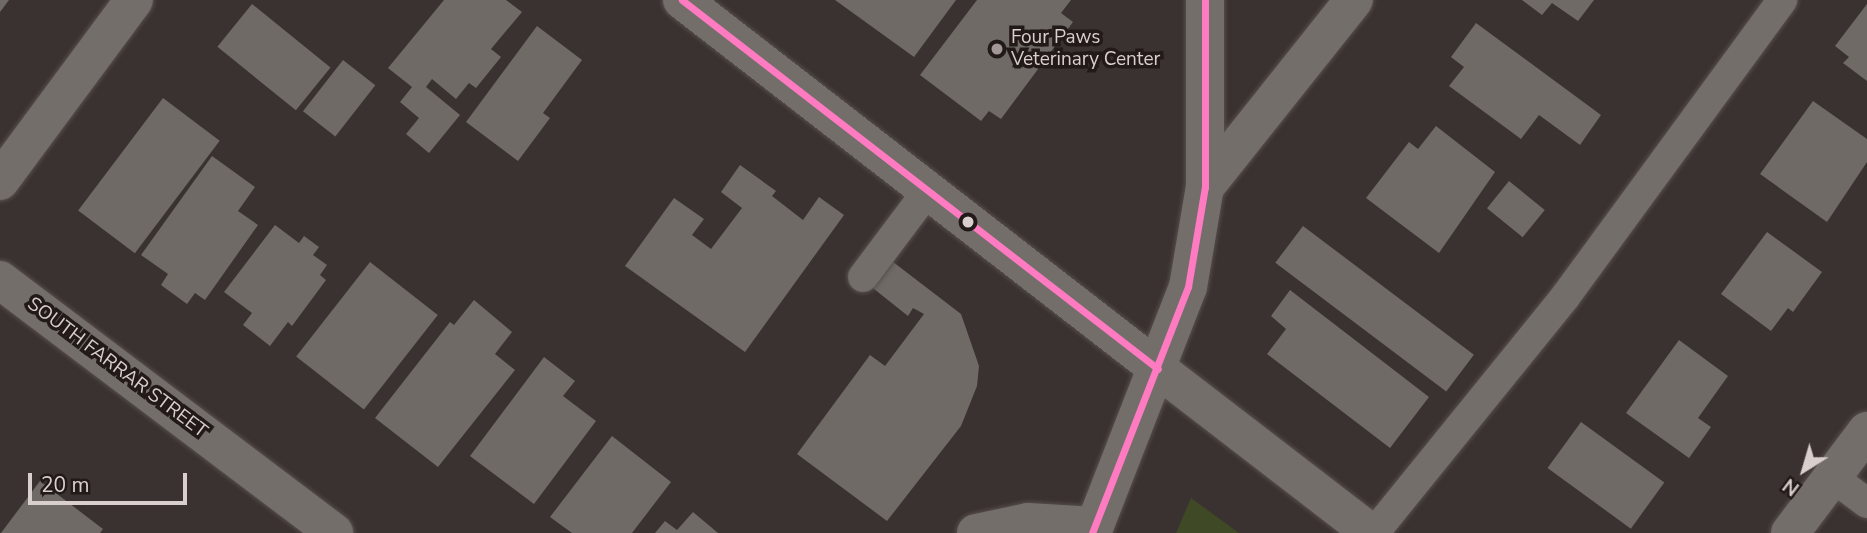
<!DOCTYPE html>
<html>
<head>
<meta charset="utf-8">
<style>
	body { margin:0 }
	#map { position:relative; width:1867px; height:533px; overflow:hidden; background:#3a3230; font-family:"Nunito Sans",sans-serif }
	div>[style] { position:absolute }
	.green>* { inset:0; background:#3f4926 }
	.building>* { inset:0; background:#6f6a66; transform-origin:0 0 }
	.roads { filter:drop-shadow(0 0 2px #564e4c) drop-shadow(0 0 2px #564e4c) }
	.service>* { height:30px; margin:-15px; padding:0 15px; transform-origin:15px; border-radius:15px; background:#746e6b }
	.minor>* { height:38px; margin:-19px; padding:0 19px; transform-origin:19px; border-radius:19px; background:#746e6b }
	.tertiary>* { height:38px; margin:-19px; padding:0 19px; transform-origin:19px; border-radius:19px; background:#746e6b }
	.secondary>* { height:38px; margin:-19px; padding:0 19px; transform-origin:19px; border-radius:19px; background:#746e6b }
	.bus-1>* { height:7px; margin:-3.5px; padding:0 3.5px; transform-origin:3.5px; border-radius:3.5px; background:#fe7ac1 }
	.dots>* { width:19px; height:19px; translate:-50% -50%; box-sizing:border-box; border:4px solid #211a18; border-radius:50% }
	span { translate:-50% -50%; white-space:nowrap; text-align:center; line-height:1.15; -webkit-text-stroke:7px #211a18; paint-order:stroke }
	.poi-label { font-size:19px; color:#d9cfcc }
	.left { translate:0 -50%; text-align:left }
	.street-label { font-size:19px; color:#d9cfcc }
	.north { position:absolute; left:1769px; top:435px; width:70px; height:70px; -webkit-text-stroke:5px #211a18; paint-order:stroke; rotate:217deg; font-size:19px; font-weight:700; line-height:28px; text-align:center; color:#d9cfcc }
	.north::after { content:''; display:block; margin:auto; width:24px; height:32px; background:#d9cfcc; clip-path:polygon(50% 0,100% 100%,50% 72%,0 100%) }
	.scale { position:absolute; left:28px; top:473px; width:159px; height:32px; box-sizing:border-box; border:4px solid #d9cfcc; border-top:0; padding-left:9px; font-size:21px; line-height:24px; white-space:nowrap; color:#d9cfcc; -webkit-text-stroke:5px #211a18; paint-order:stroke }
</style>
</head>
<body>
<div id="map">
	<div class="green">
		<i style="clip-path:polygon(1191px 498px,1239px 533px,1176px 533px)"></i>
	</div>
	<div class="building">
		<i style="clip-path:polygon(0 0,9px 0,0 12px)"></i>
		<i style="clip-path:polygon(444px 0,506px 0,522px 12px,491px 49px,501px 57px,476px 88px,469px 83px,456px 99px,432px 79px,426px 87px,460px 115px,429px 153px,406px 134px,419px 118px,400px 102px,412px 87px,388px 68px)"></i>
		<i style="clip-path:polygon(835px 0,956px 0,914px 57px)"></i>
		<i style="clip-path:polygon(977px 0,1071px 0,1061px 13px,1073px 22px,1001px 119px,989px 111px,981px 121px,920px 75px)"></i>
		<i style="clip-path:polygon(1522px 0,1594px 0,1578px 21px,1552px 3px,1542px 15px)"></i>
		<i style="left:252px;top:4px;width:101px;height:55px;rotate:39deg"></i>
		<i style="clip-path:polygon(1867px 4px,1867px 81px,1843px 63px,1849px 57px,1835px 46px)"></i>
		<i style="clip-path:polygon(1476px 23px,1601px 115px,1580px 145px,1539px 115px,1521px 139px,1449px 86px,1464px 67px,1451px 57px)"></i>
		<i style="clip-path:polygon(537px 26px,582px 60px,543px 113px,550px 118px,518px 161px,466px 122px)"></i>
		<i style="left:343px;top:60px;width:41px;height:65px;rotate:38deg"></i>
		<i style="left:163px;top:98px;width:71px;height:141px;rotate:37deg"></i>
		<i style="clip-path:polygon(1813px 101px,1867px 139px,1867px 162px,1827px 222px,1760px 174px)"></i>
		<i style="clip-path:polygon(1436px 126px,1495px 172px,1439px 253px,1366px 198px,1409px 142px,1418px 149px)"></i>
		<i style="clip-path:polygon(212px 156px,255px 187px,238px 211px,258px 225px,205px 300px,195px 293px,187px 304px,161px 285px,168px 274px,141px 255px)"></i>
		<i style="clip-path:polygon(740px 165px,776px 191px,772px 196px,803px 220px,819px 197px,844px 215px,745px 352px,625px 266px,674px 198px,704px 219px,692px 235px,711px 249px,742px 208px,721px 192px)"></i>
		<i style="left:1509px;top:181px;width:46px;height:35px;rotate:39deg"></i>
		<i style="clip-path:polygon(275px 225px,299px 243px,304px 236px,319px 247px,313px 255px,327px 265px,320px 275px,326px 280px,292px 326px,288px 322px,270px 346px,243px 325px,252px 313px,224px 292px)"></i>
		<i style="left:1303px;top:226px;width:214px;height:46px;rotate:37deg"></i>
		<i style="clip-path:polygon(1767px 232px,1822px 272px,1793px 312px,1788px 308px,1771px 331px,1721px 294px)"></i>
		<i style="clip-path:polygon(884px 255px,961px 314px,979px 366px,977px 386px,961px 426px,887px 521px,797px 454px,870px 355px,885px 366px,924px 314px,913px 308px,908px 316px,864px 281px)"></i>
		<i style="left:370px;top:262px;width:86px;height:120px;rotate:38deg"></i>
		<i style="clip-path:polygon(1290px 290px,1429px 397px,1390px 448px,1267px 354px,1286px 329px,1271px 316px)"></i>
		<i style="clip-path:polygon(474px 300px,512px 332px,495px 354px,515px 370px,438px 467px,375px 418px,450px 322px,454px 325px)"></i>
		<i style="clip-path:polygon(1679px 340px,1728px 376px,1698px 418px,1711px 427px,1689px 458px,1626px 413px)"></i>
		<i style="clip-path:polygon(544px 357px,575px 381px,563px 396px,596px 421px,534px 504px,470px 456px)"></i>
		<i style="left:1581px;top:422px;width:103px;height:57px;rotate:36deg"></i>
		<i style="clip-path:polygon(612px 436px,671px 482px,632px 533px,572px 533px,550px 517px)"></i>
		<i style="clip-path:polygon(40px 481px,103px 529px,100px 533px,1px 533px)"></i>
		<i style="clip-path:polygon(693px 512px,718px 533px,655px 533px,665px 521px,677px 530px)"></i>
	</div>
	<div class="roads">
		<div class="service">
			<i style="left:863px;top:277px;width:110px;rotate:-53.1deg"></i>
			<i style="left:1832px;top:477px;width:44px;rotate:36.6deg"></i>
			<i style="left:1374px;top:533px;width:304px;rotate:-51deg"></i>
			<i style="left:1565px;top:297px;width:368px;rotate:-53.8deg"></i>
		</div>
		<div class="minor">
			<i style="left:0;top:181px;width:225px;rotate:-53.5deg"></i>
			<i style="left:1205px;top:187px;width:239px;rotate:-51.5deg"></i>
			<i style="left:0;top:280px;width:419px;rotate:37.1deg"></i>
			<i style="left:1158px;top:369px;width:269px;rotate:37.6deg"></i>
			<i style="left:976px;top:533px;width:53px;rotate:-11.9deg"></i>
			<i style="left:1028px;top:522px;width:66px;rotate:3.5deg"></i>
			<i style="left:1790px;top:533px;width:128px;rotate:-53deg"></i>
		</div>
		<div class="tertiary">
			<i style="left:682px;top:0;width:602px;rotate:37.78deg"></i>
		</div>
		<div class="secondary">
			<i style="left:1092px;top:533px;width:264px;rotate:-68.7deg"></i>
			<i style="left:1188px;top:287px;width:101px;rotate:-80.4deg"></i>
			<i style="left:1205px;top:187px;width:187px;rotate:-90deg"></i>
		</div>
	</div>
	<div class="bus-1">
		<i style="left:682px;top:0;width:602px;rotate:37.78deg"></i>
		<i style="left:1092px;top:533px;width:264px;rotate:-68.7deg"></i>
		<i style="left:1188px;top:287px;width:101px;rotate:-80.4deg"></i>
		<i style="left:1205px;top:187px;width:187px;rotate:-90deg"></i>
	</div>
	<div class="dots">
		<i style="left:997px;top:49px;background:#a19895"></i>
		<i style="left:968px;top:222px;background:#d9cfcc"></i>
	</div>
	<div class="poi-label">
		<span class="left" style="left:1011px;top:49px">Four Paws<br>Veterinary Center</span>
	</div>
	<div class="street-label">
		<span style="left:117px;top:368px;rotate:37deg">SOUTH FARRAR STREET</span>
	</div>
	<div class="north">N</div>
	<div class="scale">20 m</div>
</div>
</body>
</html>
